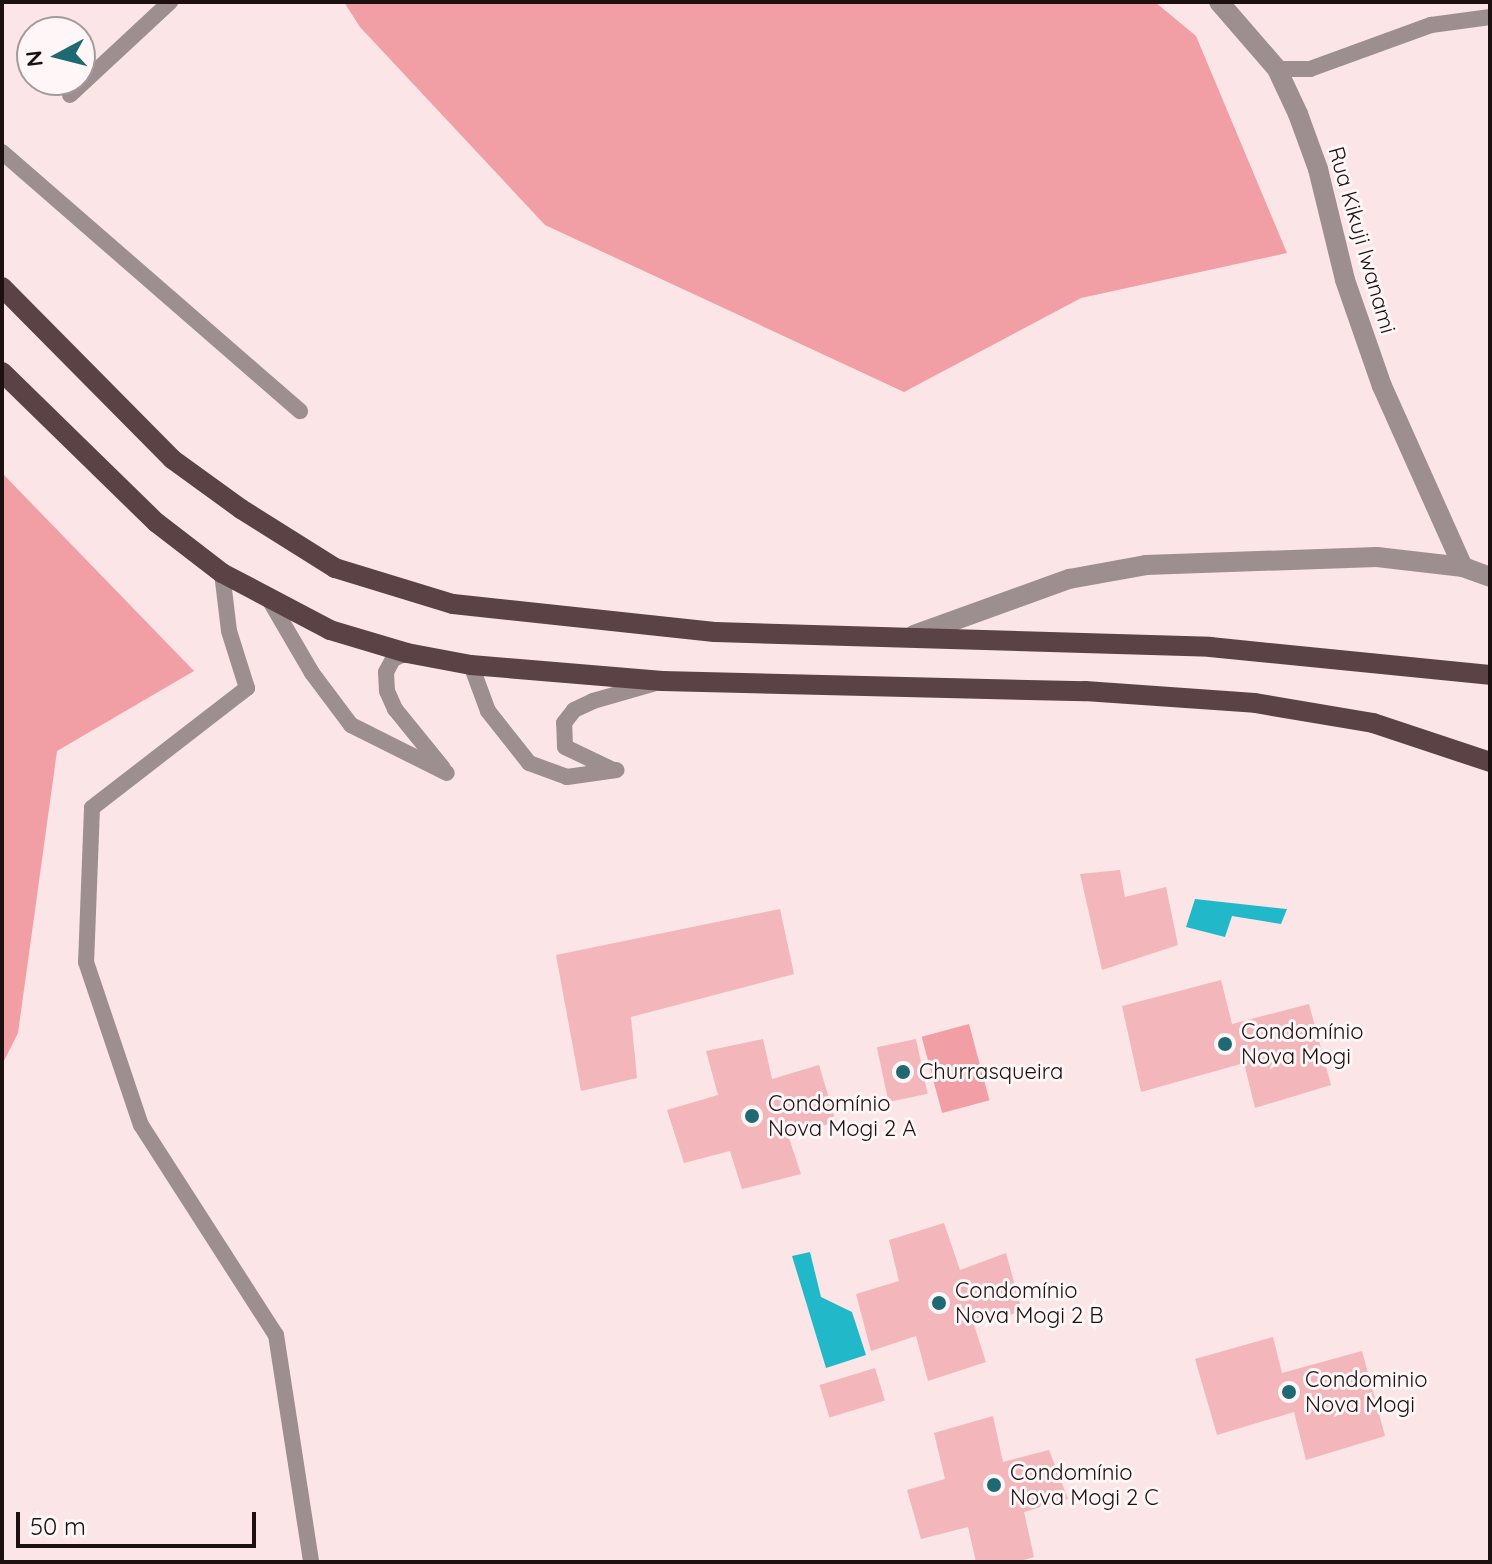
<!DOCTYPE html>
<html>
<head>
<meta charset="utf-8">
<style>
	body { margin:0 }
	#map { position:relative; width:1492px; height:1564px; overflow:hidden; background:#fbe5e6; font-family:Quicksand,sans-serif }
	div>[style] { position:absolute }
	.green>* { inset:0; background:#f29ea5; transform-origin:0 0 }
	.water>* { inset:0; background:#21b9ca }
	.building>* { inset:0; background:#f3b6ba; transform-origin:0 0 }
	.lane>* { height:16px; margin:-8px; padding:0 8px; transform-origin:8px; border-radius:8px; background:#9d8e8f }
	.street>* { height:20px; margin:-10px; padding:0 10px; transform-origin:10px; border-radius:10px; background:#9d8e8f }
	.primary>* { height:20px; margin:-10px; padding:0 10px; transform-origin:10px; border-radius:10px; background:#5b4345 }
	.dots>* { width:22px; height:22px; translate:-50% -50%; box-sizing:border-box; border:4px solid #fef6f7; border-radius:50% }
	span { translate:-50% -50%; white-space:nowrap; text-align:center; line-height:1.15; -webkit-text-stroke:6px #fef6f7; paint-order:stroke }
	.street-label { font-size:22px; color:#1c1011 }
	.poi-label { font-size:22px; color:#1c1011 }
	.left { translate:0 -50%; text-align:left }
	.frame { position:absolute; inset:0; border:4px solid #1c1011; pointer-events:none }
	.north { position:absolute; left:16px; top:16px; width:80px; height:80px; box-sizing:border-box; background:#fef6f7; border:2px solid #a49a9b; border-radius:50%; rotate:263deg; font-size:22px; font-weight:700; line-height:32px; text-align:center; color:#1c1011 }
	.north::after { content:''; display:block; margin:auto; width:28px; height:36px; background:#1e6972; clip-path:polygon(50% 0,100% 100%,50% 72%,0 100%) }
	.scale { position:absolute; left:16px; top:1512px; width:240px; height:36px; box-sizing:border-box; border:4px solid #1c1011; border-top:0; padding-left:10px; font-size:24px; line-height:28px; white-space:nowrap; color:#1c1011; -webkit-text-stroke:6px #fef6f7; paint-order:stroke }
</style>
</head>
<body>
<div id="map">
	<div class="green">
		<i style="clip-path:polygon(344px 2px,1155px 2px,1196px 36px,1287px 253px,1081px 298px,904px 392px,545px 225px,360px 27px)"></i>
		<i style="clip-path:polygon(2px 473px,194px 671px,57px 751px,18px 1033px,2px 1065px)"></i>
		<i style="left:969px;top:1024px;width:79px;height:49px;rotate:75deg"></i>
	</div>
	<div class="water">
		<i style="clip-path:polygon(1195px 899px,1286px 909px,1287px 909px,1281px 924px,1232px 916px,1225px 937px,1186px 927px)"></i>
		<i style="clip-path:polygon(810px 1252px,821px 1297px,852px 1312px,866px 1355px,826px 1368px,792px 1256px)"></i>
	</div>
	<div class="building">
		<i style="clip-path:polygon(1120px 870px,1125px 897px,1166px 887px,1178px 945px,1102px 970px,1080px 874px)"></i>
		<i style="clip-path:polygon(780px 909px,794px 974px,631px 1017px,637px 1078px,581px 1091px,556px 955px)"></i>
		<i style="clip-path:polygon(1221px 980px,1232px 1024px,1309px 1004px,1331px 1085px,1255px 1108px,1244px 1063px,1141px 1092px,1122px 1006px)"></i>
		<i style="clip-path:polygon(763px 1039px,772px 1079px,819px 1065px,836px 1122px,788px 1135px,801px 1174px,742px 1189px,730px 1151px,684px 1163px,667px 1110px,718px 1095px,706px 1051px)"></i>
		<i style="left:916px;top:1039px;width:56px;height:40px;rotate:78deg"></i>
		<i style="clip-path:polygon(944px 1223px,960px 1270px,1006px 1253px,1022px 1311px,974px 1325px,986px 1362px,928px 1381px,916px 1336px,871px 1351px,856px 1294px,899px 1281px,889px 1240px)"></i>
		<i style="clip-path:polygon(1273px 1337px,1282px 1373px,1362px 1351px,1385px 1436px,1306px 1460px,1294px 1412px,1217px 1435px,1195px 1359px)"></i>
		<i style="left:875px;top:1368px;width:34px;height:58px;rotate:73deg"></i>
		<i style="clip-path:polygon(993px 1416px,1003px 1462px,1049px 1450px,1068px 1499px,1024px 1512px,1034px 1557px,1017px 1562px,976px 1562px,968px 1527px,921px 1539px,907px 1490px,945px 1479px,934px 1433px)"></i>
	</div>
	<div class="lane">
		<i style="left:1277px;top:69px;width:33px"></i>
		<i style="left:1310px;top:69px;width:129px;rotate:-20deg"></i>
		<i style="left:1431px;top:25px;width:60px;rotate:-7.7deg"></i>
		<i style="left:70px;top:95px;width:137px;rotate:-42.9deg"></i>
		<i style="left:2px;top:152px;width:395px;rotate:41deg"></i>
		<i style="left:222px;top:573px;width:58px;rotate:83.1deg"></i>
		<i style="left:229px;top:631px;width:60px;rotate:72.5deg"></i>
		<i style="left:247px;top:688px;width:196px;rotate:142.3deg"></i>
		<i style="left:92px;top:808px;width:154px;rotate:92.2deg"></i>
		<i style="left:86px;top:962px;width:172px;rotate:71.4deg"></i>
		<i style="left:141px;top:1125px;width:250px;rotate:57.3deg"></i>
		<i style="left:276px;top:1335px;width:230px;rotate:81.2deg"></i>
		<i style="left:270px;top:601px;width:83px;rotate:59.7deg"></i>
		<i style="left:312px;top:673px;width:65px;rotate:53.1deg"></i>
		<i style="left:351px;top:725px;width:107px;rotate:26.6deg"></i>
		<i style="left:407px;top:653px;width:15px;rotate:157deg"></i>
		<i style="left:393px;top:659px;width:15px;rotate:118deg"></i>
		<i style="left:386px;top:672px;width:19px;rotate:87deg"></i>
		<i style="left:387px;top:691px;width:20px;rotate:66deg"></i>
		<i style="left:395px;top:709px;width:76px;rotate:50.9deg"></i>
		<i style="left:471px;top:665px;width:49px;rotate:69.7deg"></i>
		<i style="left:488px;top:711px;width:66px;rotate:51.7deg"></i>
		<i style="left:529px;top:763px;width:40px;rotate:20.2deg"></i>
		<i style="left:567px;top:777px;width:50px;rotate:-8deg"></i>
		<i style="left:611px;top:769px;width:51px;rotate:-154.4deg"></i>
		<i style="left:565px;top:747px;width:24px;rotate:-92deg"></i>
		<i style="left:564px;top:723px;width:16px;rotate:-52deg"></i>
		<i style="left:574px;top:710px;width:21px;rotate:-25deg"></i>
		<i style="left:593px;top:701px;width:66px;rotate:-15.9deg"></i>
	</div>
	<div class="street">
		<i style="left:1219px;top:2px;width:89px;rotate:49.1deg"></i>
		<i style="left:1277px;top:69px;width:50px;rotate:65deg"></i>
		<i style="left:1298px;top:114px;width:59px;rotate:70deg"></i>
		<i style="left:1318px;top:169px;width:114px;rotate:76.3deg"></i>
		<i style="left:1345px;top:280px;width:112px;rotate:70.8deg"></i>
		<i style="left:1382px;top:386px;width:198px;rotate:65.9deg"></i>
		<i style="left:914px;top:635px;width:165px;rotate:-19.9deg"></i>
		<i style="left:1069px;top:579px;width:78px;rotate:-10.3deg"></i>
		<i style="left:1146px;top:565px;width:231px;rotate:-2deg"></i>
		<i style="left:1377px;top:557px;width:87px;rotate:6.6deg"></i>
		<i style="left:1463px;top:567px;width:29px;rotate:20deg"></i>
	</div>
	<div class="primary">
		<i style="left:2px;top:287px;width:242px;rotate:45.3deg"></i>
		<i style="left:172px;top:459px;width:85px;rotate:35.9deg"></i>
		<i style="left:241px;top:509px;width:111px;rotate:32.1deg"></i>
		<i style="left:335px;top:568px;width:123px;rotate:17deg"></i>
		<i style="left:453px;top:604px;width:263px;rotate:6.1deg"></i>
		<i style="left:715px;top:632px;width:495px;rotate:1.7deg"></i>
		<i style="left:1210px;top:647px;width:281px;rotate:5.7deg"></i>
		<i style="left:2px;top:372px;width:216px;rotate:44.3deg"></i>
		<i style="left:157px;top:523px;width:82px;rotate:37.6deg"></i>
		<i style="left:222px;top:573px;width:122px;rotate:27.8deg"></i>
		<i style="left:330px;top:630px;width:80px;rotate:16.6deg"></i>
		<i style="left:407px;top:653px;width:65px;rotate:10.6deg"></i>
		<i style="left:471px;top:665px;width:192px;rotate:4.8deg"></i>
		<i style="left:662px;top:681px;width:423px;rotate:1.4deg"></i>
		<i style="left:1085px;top:691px;width:170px;rotate:4deg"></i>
		<i style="left:1255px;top:703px;width:120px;rotate:9.6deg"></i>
		<i style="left:1373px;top:723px;width:123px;rotate:18.4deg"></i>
	</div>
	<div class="dots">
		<i style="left:1225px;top:1044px;background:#1e6972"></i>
		<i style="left:903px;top:1072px;background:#1e6972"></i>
		<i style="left:752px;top:1116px;background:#1e6972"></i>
		<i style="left:939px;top:1303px;background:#1e6972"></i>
		<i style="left:1289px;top:1392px;background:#1e6972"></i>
		<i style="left:994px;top:1485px;background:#1e6972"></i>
	</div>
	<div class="street-label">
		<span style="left:1362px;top:240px;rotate:74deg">Rua Kikuji Iwanami</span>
	</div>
	<div class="poi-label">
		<span class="left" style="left:1241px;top:1044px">Condomínio<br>Nova Mogi</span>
		<span class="left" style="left:919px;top:1072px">Churrasqueira</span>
		<span class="left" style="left:768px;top:1116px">Condomínio<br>Nova Mogi 2 A</span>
		<span class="left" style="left:955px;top:1303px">Condomínio<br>Nova Mogi 2 B</span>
		<span class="left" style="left:1305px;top:1392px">Condominio<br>Nova Mogi</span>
		<span class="left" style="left:1010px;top:1485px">Condomínio<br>Nova Mogi 2 C</span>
	</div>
	<div class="frame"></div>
	<div class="north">N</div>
	<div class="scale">50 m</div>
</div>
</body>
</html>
